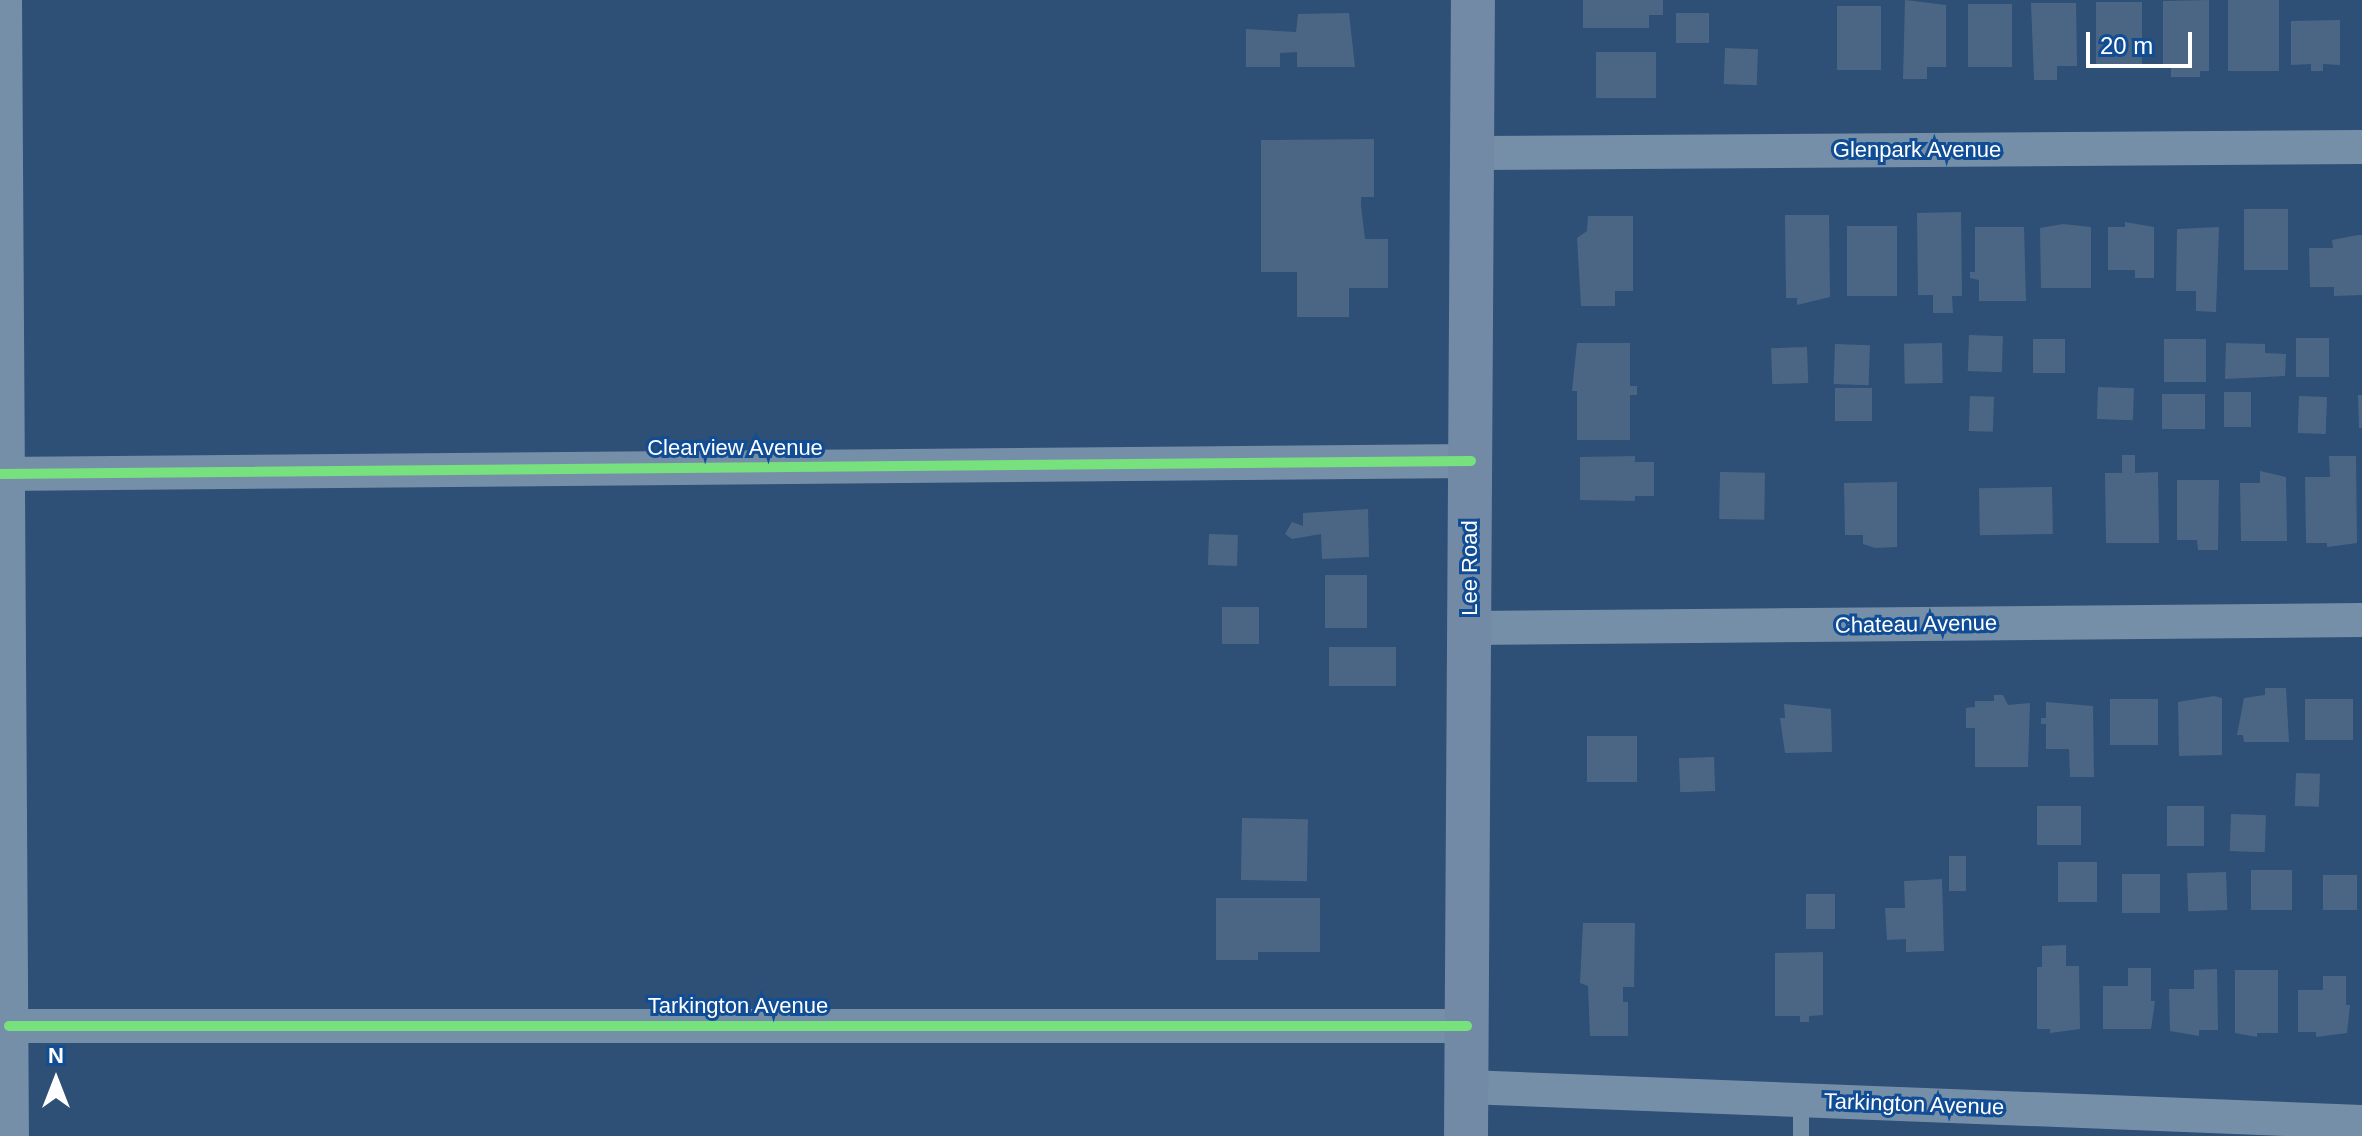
<!DOCTYPE html>
<html>
<head>
<meta charset="utf-8">
<style>
	body { margin:0 }
	#map { position:relative; width:2362px; height:1136px; overflow:hidden; background:#2e4f76; font-family:Helvetica,sans-serif }
	div>[style] { position:absolute }
	.building>* { inset:0; background:#4b6685; transform-origin:0 0 }
	.lane>* { height:16px; margin:-8px; padding:0 8px; transform-origin:8px; border-radius:8px; background:#768fa9 }
	.street>* { height:34px; margin:-17px; padding:0 17px; transform-origin:17px; border-radius:17px; background:#768fa9 }
	.secondary>* { height:44px; margin:-22px; padding:0 22px; transform-origin:22px; border-radius:22px; background:#728aa5 }
	.cycleway>* { height:10px; margin:-5px; padding:0 5px; transform-origin:5px; border-radius:5px; background:#77e17e }
	span { translate:-50% -50%; white-space:nowrap; text-align:center; line-height:1.15; -webkit-text-stroke:6px #104d94; paint-order:stroke }
	.street-label { font-size:22px; color:#fff }
	.north { position:absolute; left:16px; top:1040px; width:80px; height:80px; -webkit-text-stroke:6px #104d94; paint-order:stroke; rotate:0deg; font-size:22px; font-weight:700; line-height:32px; text-align:center; color:#fff }
	.north::after { content:''; display:block; margin:auto; width:28px; height:36px; background:#fff; clip-path:polygon(50% 0,100% 100%,50% 72%,0 100%) }
	.scale { position:absolute; left:2086px; top:32px; width:106px; height:36px; box-sizing:border-box; border:4px solid #fff; border-top:0; padding-left:10px; font-size:24px; line-height:28px; white-space:nowrap; color:#fff; -webkit-text-stroke:6px #104d94; paint-order:stroke }
</style>
</head>
<body>
<div id="map">
	<div class="building">
		<i style="clip-path:polygon(1583px 0,1663px 0,1663px 15px,1649px 15px,1649px 28px,1583px 28px)"></i>
		<i style="clip-path:polygon(1905px 0,1946px 5px,1946px 67px,1927px 67px,1927px 79px,1903px 79px)"></i>
		<i style="clip-path:polygon(2209px 0,2209px 71px,2200px 71px,2200px 77px,2171px 77px,2171px 64px,2163px 64px,2163px 1px)"></i>
		<i style="left:2228px;top:0;width:51px;height:71px"></i>
		<i style="left:2096px;top:2px;width:46px;height:65px"></i>
		<i style="clip-path:polygon(2031px 3px,2076px 3px,2077px 66px,2057px 66px,2057px 80px,2034px 80px)"></i>
		<i style="left:1968px;top:4px;width:44px;height:63px"></i>
		<i style="left:1837px;top:6px;width:44px;height:64px"></i>
		<i style="clip-path:polygon(1349px 13px,1355px 67px,1297px 67px,1297px 52px,1280px 53px,1280px 67px,1246px 67px,1246px 29px,1296px 32px,1298px 14px)"></i>
		<i style="left:1676px;top:13px;width:33px;height:30px"></i>
		<i style="clip-path:polygon(2340px 20px,2340px 65px,2323px 64px,2323px 71px,2311px 71px,2311px 64px,2291px 65px,2291px 21px)"></i>
		<i style="left:1725px;top:48px;width:33px;height:36px;rotate:2deg"></i>
		<i style="left:1596px;top:52px;width:60px;height:46px"></i>
		<i style="clip-path:polygon(1374px 139px,1374px 197px,1361px 197px,1361px 205px,1365px 239px,1388px 239px,1388px 288px,1349px 288px,1349px 317px,1297px 317px,1297px 272px,1261px 272px,1261px 140px)"></i>
		<i style="left:2244px;top:209px;width:44px;height:61px"></i>
		<i style="clip-path:polygon(1961px 212px,1962px 296px,1952px 296px,1953px 313px,1933px 313px,1933px 295px,1918px 295px,1917px 213px)"></i>
		<i style="clip-path:polygon(1785px 215px,1829px 215px,1830px 297px,1797px 305px,1797px 298px,1786px 298px)"></i>
		<i style="clip-path:polygon(1588px 216px,1633px 216px,1633px 291px,1615px 291px,1615px 306px,1581px 306px,1577px 238px,1587px 231px)"></i>
		<i style="clip-path:polygon(2125px 222px,2154px 227px,2154px 278px,2135px 278px,2135px 270px,2108px 270px,2108px 227px,2125px 227px)"></i>
		<i style="clip-path:polygon(2063px 224px,2091px 227px,2091px 288px,2041px 288px,2040px 228px)"></i>
		<i style="left:1897px;top:226px;width:70px;height:50px;rotate:90deg"></i>
		<i style="clip-path:polygon(1975px 227px,2024px 227px,2026px 301px,1979px 301px,1979px 280px,1970px 278px,1970px 272px,1975px 272px)"></i>
		<i style="clip-path:polygon(2219px 227px,2216px 312px,2196px 311px,2196px 291px,2176px 291px,2177px 229px)"></i>
		<i style="clip-path:polygon(2358px 235px,2362px 235px,2362px 295px,2334px 296px,2334px 287px,2310px 287px,2309px 248px,2333px 248px,2332px 240px)"></i>
		<i style="left:1969px;top:335px;width:34px;height:36px;rotate:2deg"></i>
		<i style="left:2296px;top:338px;width:33px;height:39px"></i>
		<i style="left:2033px;top:339px;width:32px;height:34px"></i>
		<i style="left:2164px;top:339px;width:42px;height:43px"></i>
		<i style="clip-path:polygon(1577px 343px,1630px 343px,1630px 386px,1637px 386px,1637px 395px,1630px 395px,1630px 440px,1577px 440px,1577px 391px,1572px 391px)"></i>
		<i style="left:1942px;top:343px;width:40px;height:38px;rotate:89deg"></i>
		<i style="clip-path:polygon(2226px 343px,2265px 344px,2265px 353px,2286px 354px,2285px 376px,2225px 379px)"></i>
		<i style="left:1835px;top:344px;width:35px;height:40px;rotate:2deg"></i>
		<i style="left:1807px;top:347px;width:36px;height:36px;rotate:88deg"></i>
		<i style="left:2098px;top:387px;width:36px;height:32px;rotate:2deg"></i>
		<i style="left:1835px;top:388px;width:37px;height:33px"></i>
		<i style="left:2251px;top:392px;width:35px;height:27px;rotate:90deg"></i>
		<i style="left:2162px;top:394px;width:43px;height:35px"></i>
		<i style="clip-path:polygon(2358px 395px,2362px 395px,2362px 428px,2359px 428px)"></i>
		<i style="left:1970px;top:396px;width:24px;height:35px;rotate:2deg"></i>
		<i style="left:2299px;top:396px;width:28px;height:37px;rotate:2deg"></i>
		<i style="clip-path:polygon(2122px 455px,2135px 455px,2135px 473px,2158px 472px,2159px 543px,2106px 543px,2105px 473px,2122px 473px)"></i>
		<i style="clip-path:polygon(1635px 456px,1635px 462px,1654px 462px,1654px 496px,1635px 496px,1635px 501px,1580px 500px,1580px 457px)"></i>
		<i style="clip-path:polygon(2329px 456px,2356px 456px,2357px 543px,2327px 547px,2327px 543px,2306px 543px,2305px 477px,2330px 477px)"></i>
		<i style="clip-path:polygon(2260px 471px,2286px 477px,2287px 541px,2241px 541px,2240px 483px,2260px 483px)"></i>
		<i style="left:1720px;top:472px;width:45px;height:47px;rotate:1deg"></i>
		<i style="clip-path:polygon(2177px 480px,2219px 480px,2218px 550px,2198px 550px,2197px 540px,2177px 540px)"></i>
		<i style="clip-path:polygon(1897px 482px,1897px 547px,1875px 548px,1863px 544px,1863px 535px,1845px 535px,1844px 483px)"></i>
		<i style="left:2052px;top:487px;width:47px;height:73px;rotate:89deg"></i>
		<i style="clip-path:polygon(1368px 509px,1369px 557px,1322px 559px,1321px 534px,1292px 539px,1285px 534px,1292px 522px,1303px 526px,1303px 513px)"></i>
		<i style="left:1209px;top:534px;width:29px;height:31px;rotate:2deg"></i>
		<i style="left:1325px;top:575px;width:42px;height:53px"></i>
		<i style="left:1222px;top:607px;width:37px;height:37px"></i>
		<i style="left:1329px;top:647px;width:67px;height:39px"></i>
		<i style="clip-path:polygon(2265px 688px,2286px 688px,2289px 742px,2244px 742px,2243px 735px,2237px 735px,2244px 698px,2265px 695px)"></i>
		<i style="clip-path:polygon(1994px 695px,2003px 695px,2008px 705px,2030px 703px,2028px 767px,1975px 767px,1975px 728px,1966px 728px,1966px 708px,1975px 707px,1975px 701px,1994px 701px)"></i>
		<i style="clip-path:polygon(2214px 696px,2222px 698px,2222px 755px,2179px 756px,2178px 702px)"></i>
		<i style="left:2110px;top:699px;width:48px;height:46px"></i>
		<i style="left:2353px;top:699px;width:41px;height:48px;rotate:90deg"></i>
		<i style="clip-path:polygon(2046px 702px,2093px 706px,2094px 777px,2070px 777px,2069px 749px,2046px 749px,2046px 724px,2041px 724px,2041px 718px,2046px 718px)"></i>
		<i style="clip-path:polygon(1784px 704px,1831px 709px,1832px 752px,1785px 753px,1780px 718px,1785px 718px)"></i>
		<i style="left:1587px;top:736px;width:50px;height:46px"></i>
		<i style="left:1714px;top:757px;width:34px;height:35px;rotate:88deg"></i>
		<i style="left:2296px;top:773px;width:24px;height:33px;rotate:2deg"></i>
		<i style="left:2037px;top:806px;width:44px;height:39px"></i>
		<i style="left:2167px;top:806px;width:37px;height:40px"></i>
		<i style="left:2231px;top:814px;width:35px;height:37px;rotate:2deg"></i>
		<i style="left:1242px;top:818px;width:66px;height:62px;rotate:1deg"></i>
		<i style="left:1949px;top:856px;width:17px;height:35px"></i>
		<i style="left:2058px;top:862px;width:39px;height:40px"></i>
		<i style="left:2251px;top:870px;width:41px;height:40px"></i>
		<i style="left:2226px;top:872px;width:38px;height:39px;rotate:88deg"></i>
		<i style="left:2122px;top:874px;width:38px;height:39px"></i>
		<i style="left:2323px;top:875px;width:34px;height:35px"></i>
		<i style="clip-path:polygon(1942px 879px,1944px 951px,1906px 952px,1906px 939px,1887px 940px,1885px 908px,1905px 908px,1904px 881px)"></i>
		<i style="left:1806px;top:894px;width:29px;height:35px"></i>
		<i style="clip-path:polygon(1216px 898px,1320px 898px,1320px 952px,1258px 952px,1258px 960px,1216px 960px)"></i>
		<i style="clip-path:polygon(1583px 923px,1635px 923px,1634px 987px,1623px 987px,1623px 1002px,1628px 1002px,1628px 1036px,1590px 1036px,1588px 986px,1580px 983px)"></i>
		<i style="clip-path:polygon(2066px 945px,2066px 966px,2079px 966px,2080px 1029px,2050px 1033px,2050px 1029px,2037px 1029px,2037px 967px,2042px 967px,2042px 946px)"></i>
		<i style="clip-path:polygon(1823px 952px,1823px 1015px,1809px 1016px,1809px 1022px,1800px 1022px,1800px 1016px,1775px 1016px,1775px 953px)"></i>
		<i style="clip-path:polygon(2128px 968px,2151px 968px,2151px 1001px,2155px 1001px,2151px 1029px,2103px 1029px,2103px 986px,2128px 986px)"></i>
		<i style="clip-path:polygon(2217px 969px,2218px 1030px,2199px 1030px,2199px 1036px,2170px 1031px,2169px 989px,2194px 989px,2194px 970px)"></i>
		<i style="clip-path:polygon(2235px 970px,2278px 970px,2278px 1033px,2257px 1033px,2257px 1037px,2235px 1033px)"></i>
		<i style="clip-path:polygon(2323px 976px,2346px 976px,2346px 1005px,2350px 1005px,2347px 1033px,2316px 1037px,2316px 1032px,2298px 1032px,2298px 990px,2323px 990px)"></i>
	</div>
	<div class="lane">
		<i style="left:1801px;top:1136px;width:36px;rotate:-90deg"></i>
	</div>
	<div class="street">
		<i style="left:5px;top:0;width:1136px;rotate:89.65deg"></i>
		<i style="left:1472px;top:153px;width:890px;rotate:-0.39deg"></i>
		<i style="left:0;top:474px;width:1471px;rotate:-0.51deg"></i>
		<i style="left:1470px;top:628px;width:892px;rotate:-0.51deg"></i>
		<i style="left:9px;top:1026px;width:1458px"></i>
		<i style="left:1467px;top:1087px;width:896px;rotate:2.24deg"></i>
	</div>
	<div class="secondary">
		<i style="left:1466px;top:1136px;width:1136px;rotate:-89.65deg"></i>
	</div>
	<div class="cycleway">
		<i style="left:0;top:474px;width:1471px;rotate:-0.51deg"></i>
		<i style="left:9px;top:1026px;width:1458px"></i>
	</div>
	<div class="street-label">
		<span style="left:1917px;top:150px">Glenpark Avenue</span>
		<span style="left:735px;top:448px">Clearview Avenue</span>
		<span style="left:1470px;top:568px;rotate:-90deg">Lee Road</span>
		<span style="left:1916px;top:624px;rotate:-1deg">Chateau Avenue</span>
		<span style="left:738px;top:1006px">Tarkington Avenue</span>
		<span style="left:1914px;top:1104px;rotate:2deg">Tarkington Avenue</span>
	</div>
	<div class="north">N</div>
	<div class="scale">20 m</div>
</div>
</body>
</html>
